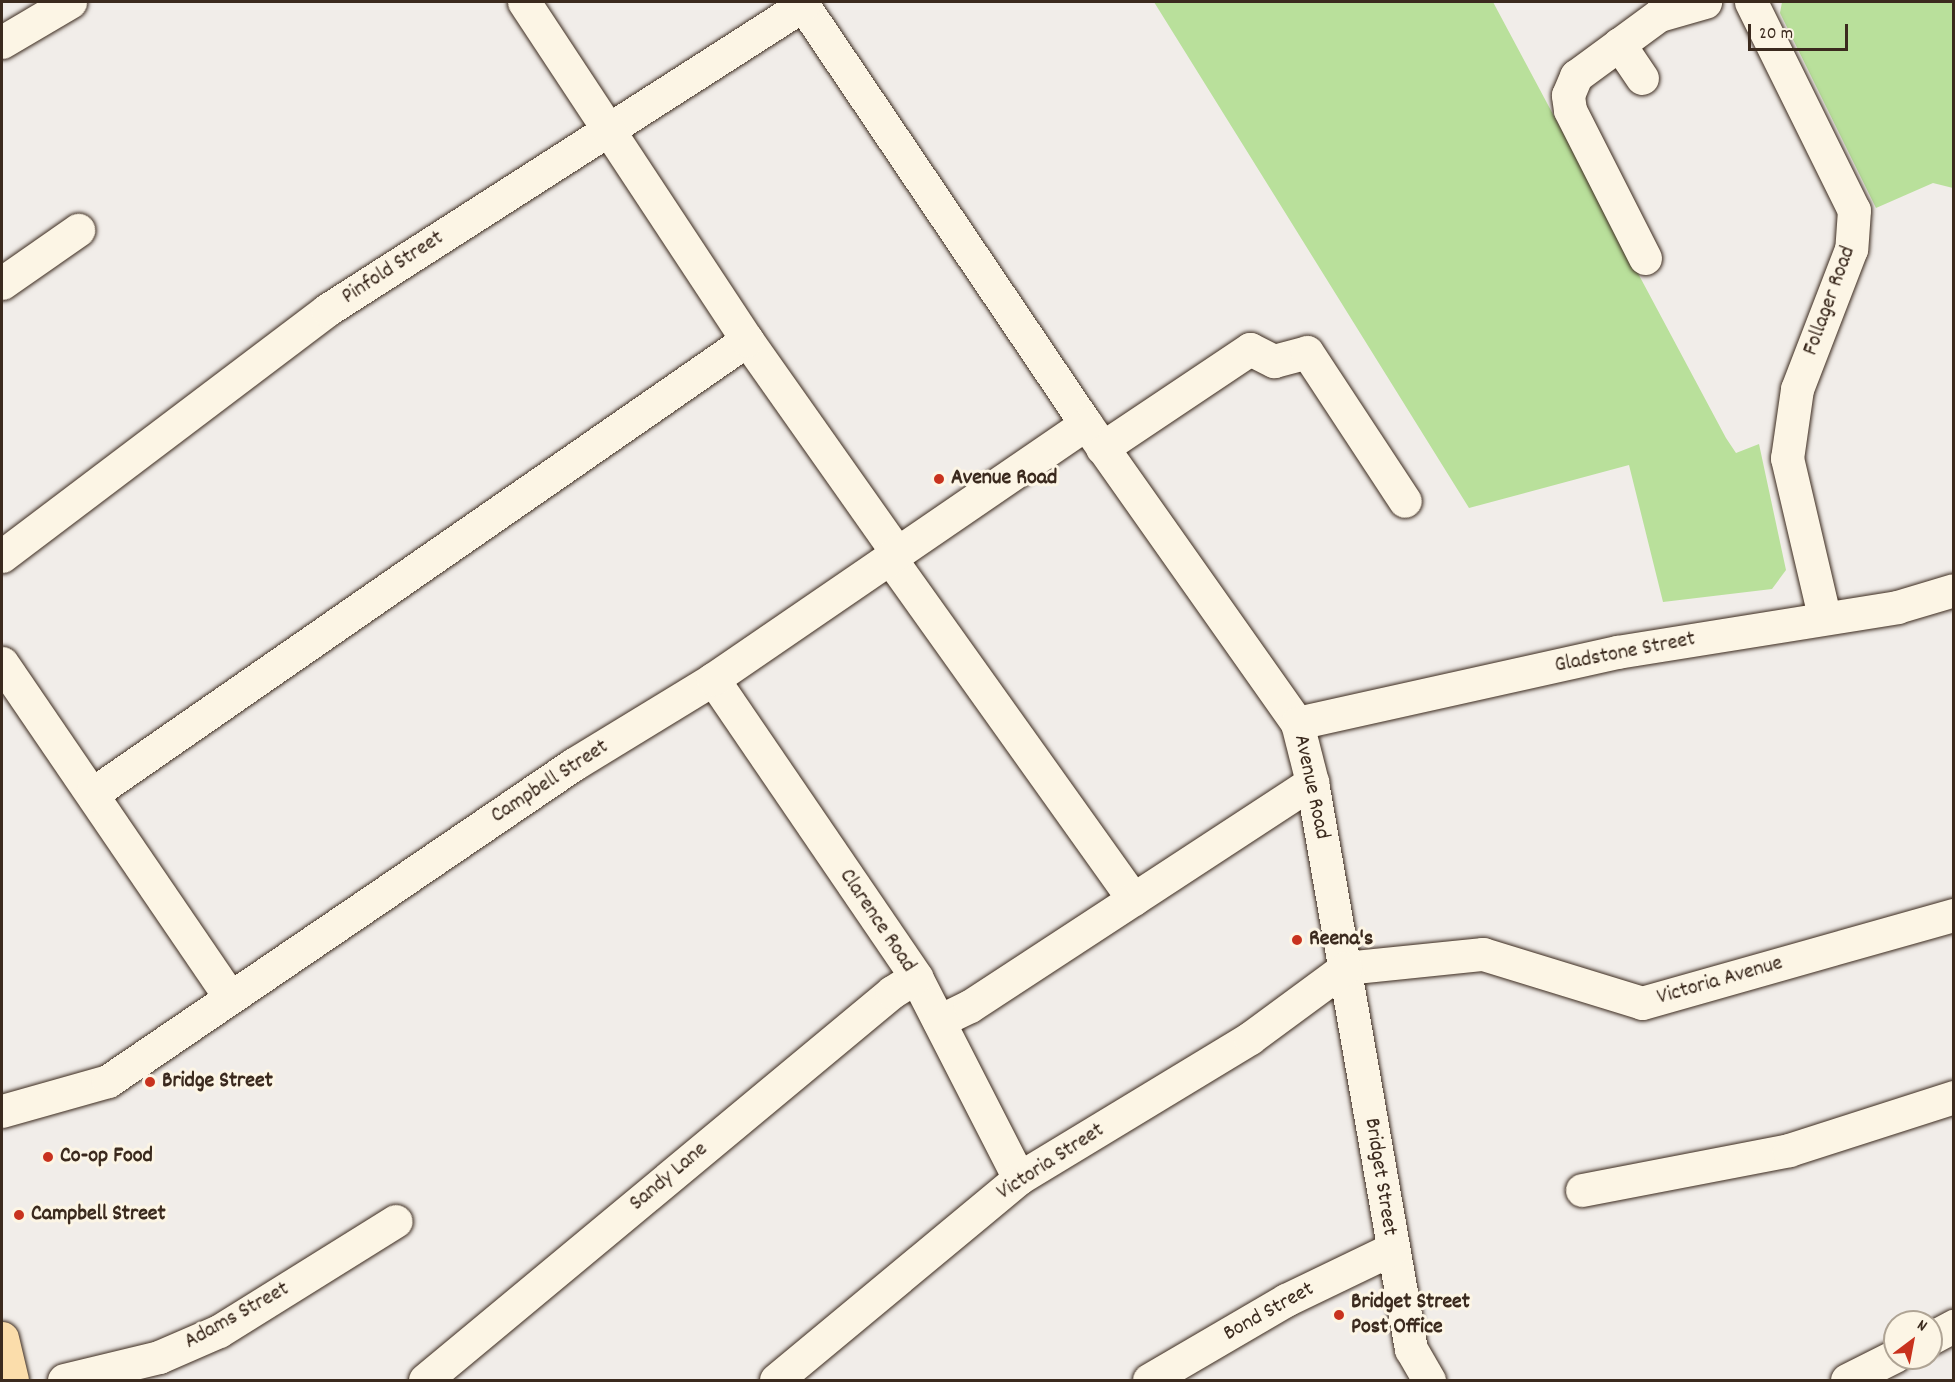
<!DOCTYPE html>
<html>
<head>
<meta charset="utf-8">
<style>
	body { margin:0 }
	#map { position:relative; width:1955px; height:1382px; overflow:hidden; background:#f1ede9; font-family:Dekko,sans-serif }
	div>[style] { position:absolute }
	.green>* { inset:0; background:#b9e09b }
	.roads { filter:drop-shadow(0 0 2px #3b2a1e) drop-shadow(0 0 2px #3b2a1e) }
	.minor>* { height:33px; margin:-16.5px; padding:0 16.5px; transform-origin:16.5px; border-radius:16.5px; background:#fcf5e5 }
	.major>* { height:33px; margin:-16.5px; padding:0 16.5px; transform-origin:16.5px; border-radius:16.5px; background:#fbddab }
	.dots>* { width:16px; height:16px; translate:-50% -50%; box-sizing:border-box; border:3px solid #fcf5e5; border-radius:50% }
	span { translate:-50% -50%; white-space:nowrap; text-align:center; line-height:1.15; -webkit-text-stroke:6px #fcf5e5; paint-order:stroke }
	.street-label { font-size:22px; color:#3b2a1e }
	.poi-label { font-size:22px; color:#3b2a1e; font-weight:700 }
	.left { translate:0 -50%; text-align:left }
	.frame { position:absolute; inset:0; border:3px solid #3b2a1e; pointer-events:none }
	.north { position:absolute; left:1883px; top:1310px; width:60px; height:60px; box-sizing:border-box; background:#fcf5e5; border:2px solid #afa495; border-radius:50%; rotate:32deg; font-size:16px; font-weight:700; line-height:24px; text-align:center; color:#3b2a1e }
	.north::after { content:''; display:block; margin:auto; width:21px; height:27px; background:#c8321e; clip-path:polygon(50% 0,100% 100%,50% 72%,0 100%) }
	.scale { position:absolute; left:1748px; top:24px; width:100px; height:27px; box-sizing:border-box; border:3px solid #3b2a1e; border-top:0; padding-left:8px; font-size:18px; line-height:21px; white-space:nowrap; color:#3b2a1e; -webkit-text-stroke:4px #fcf5e5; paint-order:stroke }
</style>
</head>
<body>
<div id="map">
	<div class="green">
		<i style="clip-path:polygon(1154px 2px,1493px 2px,1726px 438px,1736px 453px,1759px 444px,1786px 570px,1772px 589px,1663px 602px,1629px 465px,1469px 508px)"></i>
		<i style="clip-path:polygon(1782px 2px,1953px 2px,1953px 188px,1933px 183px,1876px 208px,1780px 13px)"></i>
	</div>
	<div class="roads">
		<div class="minor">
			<i style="left:801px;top:2px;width:509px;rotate:55.97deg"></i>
			<i style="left:1086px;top:424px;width:366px;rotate:54.8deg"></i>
			<i style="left:1297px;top:723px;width:61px;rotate:75.7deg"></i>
			<i style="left:1312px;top:782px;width:576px;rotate:80.1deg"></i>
			<i style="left:1411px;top:1349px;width:36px;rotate:60deg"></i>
			<i style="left:1751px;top:2px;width:232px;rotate:63.7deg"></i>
			<i style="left:1854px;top:210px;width:39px;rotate:94deg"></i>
			<i style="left:1851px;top:249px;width:150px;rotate:111.1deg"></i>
			<i style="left:1797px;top:389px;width:70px;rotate:98.2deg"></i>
			<i style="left:1787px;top:458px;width:162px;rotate:76.8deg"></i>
			<i style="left:2px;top:42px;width:79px;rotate:-30.5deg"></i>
			<i style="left:1619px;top:44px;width:41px;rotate:55.9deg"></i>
			<i style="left:1645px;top:258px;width:166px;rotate:-116.9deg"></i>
			<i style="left:1570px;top:110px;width:15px;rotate:-98deg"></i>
			<i style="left:1568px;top:95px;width:21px;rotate:-67deg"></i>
			<i style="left:1576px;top:76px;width:103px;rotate:-36.3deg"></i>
			<i style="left:1659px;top:15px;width:48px;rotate:-15.8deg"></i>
			<i style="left:2px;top:283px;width:93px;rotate:-34.9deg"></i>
			<i style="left:747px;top:340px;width:261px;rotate:54.8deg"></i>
			<i style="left:1102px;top:448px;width:178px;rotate:-33.8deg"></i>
			<i style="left:1250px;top:349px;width:27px;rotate:27deg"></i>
			<i style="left:1274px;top:361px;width:34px;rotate:-15deg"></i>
			<i style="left:1307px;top:352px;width:178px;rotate:56.7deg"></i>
			<i style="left:2px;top:556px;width:408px;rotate:-37.1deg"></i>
			<i style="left:327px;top:310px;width:565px;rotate:-32.65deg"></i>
			<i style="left:890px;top:558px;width:419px;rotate:54.5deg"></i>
			<i style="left:2px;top:663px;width:404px;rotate:55.7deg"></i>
			<i style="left:713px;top:679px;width:361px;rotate:55.7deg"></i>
			<i style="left:916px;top:977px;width:226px;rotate:62.9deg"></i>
			<i style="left:1297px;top:723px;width:328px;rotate:-12.5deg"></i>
			<i style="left:1617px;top:652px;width:284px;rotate:-9.1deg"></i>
			<i style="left:1897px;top:607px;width:59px;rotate:-16.6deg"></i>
			<i style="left:92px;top:794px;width:797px;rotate:-34.73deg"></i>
			<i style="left:747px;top:340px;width:405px;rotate:-123.4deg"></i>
			<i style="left:1345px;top:968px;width:139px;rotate:-5.8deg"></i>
			<i style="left:1483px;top:954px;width:166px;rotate:17.1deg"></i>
			<i style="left:1642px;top:1003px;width:324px;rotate:-15.8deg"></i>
			<i style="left:939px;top:1021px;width:34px;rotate:-26deg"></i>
			<i style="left:970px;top:1006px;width:409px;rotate:-33.2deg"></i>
			<i style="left:2px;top:1111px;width:110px;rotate:-15.8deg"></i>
			<i style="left:108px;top:1081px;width:564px;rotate:-34.23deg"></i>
			<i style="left:574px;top:764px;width:163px;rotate:-31.4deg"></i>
			<i style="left:713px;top:679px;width:452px;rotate:-34.4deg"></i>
			<i style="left:1582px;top:1190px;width:211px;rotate:-10.9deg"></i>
			<i style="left:1789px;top:1150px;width:173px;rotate:-17.8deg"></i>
			<i style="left:1931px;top:1338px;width:26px;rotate:-28deg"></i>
			<i style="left:64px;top:1380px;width:98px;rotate:-13.6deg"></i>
			<i style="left:159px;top:1357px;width:65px;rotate:-23.4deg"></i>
			<i style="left:219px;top:1331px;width:208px;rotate:-31.9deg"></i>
			<i style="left:425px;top:1380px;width:607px;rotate:-39.72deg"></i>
			<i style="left:892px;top:992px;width:28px;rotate:-32deg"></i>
			<i style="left:776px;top:1380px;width:316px;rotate:-39.7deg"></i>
			<i style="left:1019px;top:1178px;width:270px;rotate:-31.2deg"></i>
			<i style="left:1250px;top:1038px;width:118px;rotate:-36.4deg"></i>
			<i style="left:1149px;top:1380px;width:159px;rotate:-30.3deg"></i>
			<i style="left:1286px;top:1300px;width:118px;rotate:-25.7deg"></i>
			<i style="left:1847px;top:1380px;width:54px;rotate:-26.6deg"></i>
		</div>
		<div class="major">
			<i style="left:2px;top:1338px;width:43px;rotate:76.6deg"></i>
		</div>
	</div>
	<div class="dots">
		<i style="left:939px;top:479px;background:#c8321e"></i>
		<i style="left:1297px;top:940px;background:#c8321e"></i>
		<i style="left:150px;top:1082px;background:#c8321e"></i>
		<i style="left:48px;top:1157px;background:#c8321e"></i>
		<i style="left:19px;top:1215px;background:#c8321e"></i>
		<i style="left:1339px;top:1315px;background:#c8321e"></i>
	</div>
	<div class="street-label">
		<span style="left:393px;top:268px;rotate:-33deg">Pinfold Street</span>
		<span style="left:1830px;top:301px;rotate:-70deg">Follager Road</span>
		<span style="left:1625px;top:653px;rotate:-11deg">Gladstone Street</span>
		<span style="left:550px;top:782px;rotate:-33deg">Campbell Street</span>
		<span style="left:1311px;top:787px;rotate:78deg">Avenue Road</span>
		<span style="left:877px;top:921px;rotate:56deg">Clarence Road</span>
		<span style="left:1720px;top:981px;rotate:-16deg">Victoria Avenue</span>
		<span style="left:1051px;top:1162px;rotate:-33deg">Victoria Street</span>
		<span style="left:669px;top:1177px;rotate:-40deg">Sandy Lane</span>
		<span style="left:1380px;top:1177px;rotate:81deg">Bridget Street</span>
		<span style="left:1269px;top:1312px;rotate:-29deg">Bond Street</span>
		<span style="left:237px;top:1316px;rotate:-29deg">Adams Street</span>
	</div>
	<div class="poi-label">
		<span class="left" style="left:951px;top:479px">Avenue Road</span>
		<span class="left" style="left:1309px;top:940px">Reena's</span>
		<span class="left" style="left:162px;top:1082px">Bridge Street</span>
		<span class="left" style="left:60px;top:1157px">Co-op Food</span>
		<span class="left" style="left:31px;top:1215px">Campbell Street</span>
		<span class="left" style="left:1351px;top:1315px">Bridget Street<br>Post Office</span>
	</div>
	<div class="frame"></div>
	<div class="north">N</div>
	<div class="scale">20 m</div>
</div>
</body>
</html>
